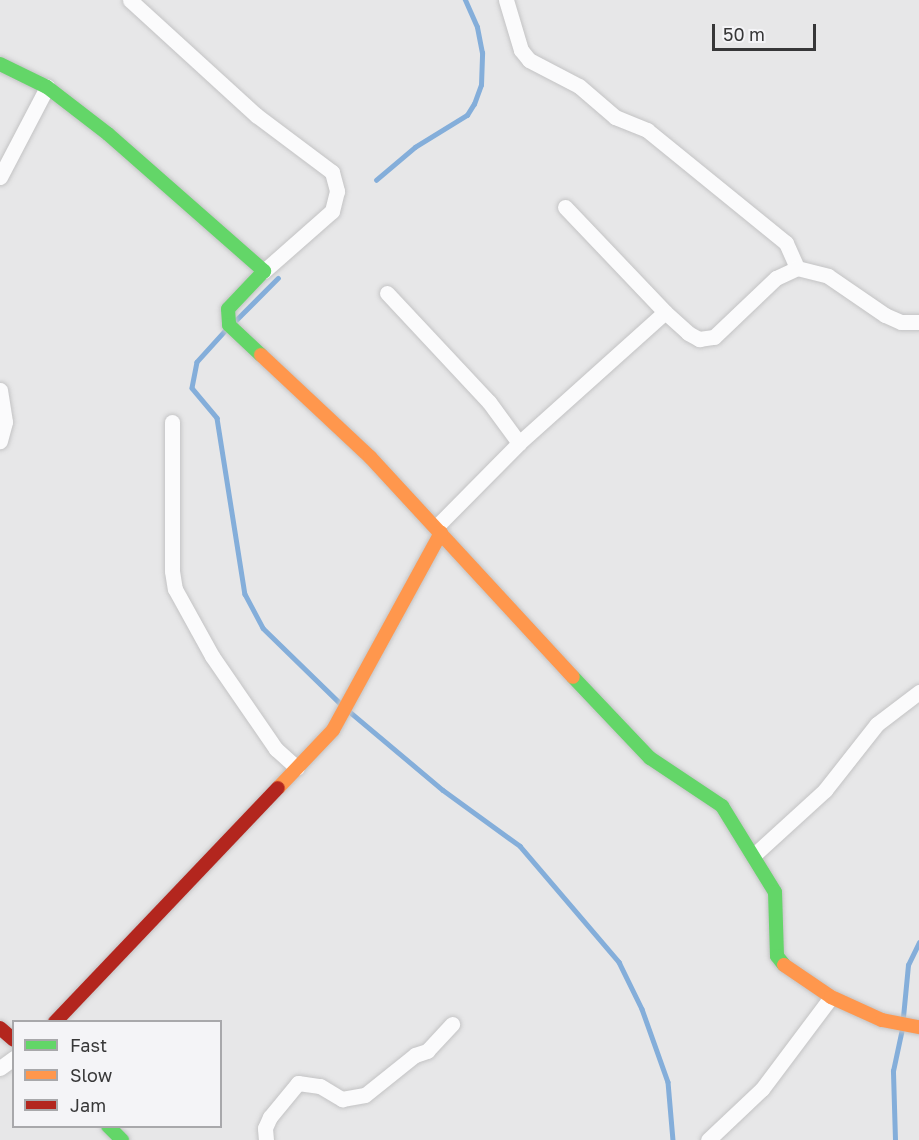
<!DOCTYPE html>
<html>
<head>
<meta charset="utf-8">
<style>
	body { margin:0 }
	#map { position:relative; width:919px; height:1140px; overflow:hidden; background:#e7e7e8; font-family:"Golos Text",sans-serif }
	div>[style] { position:absolute }
	.stream>* { height:4.5px; margin:-2.25px; padding:0 2.25px; transform-origin:2.25px; border-radius:2.25px; background:#84aeda }
	.roads { filter:drop-shadow(0 0 2px #c3c3c4) drop-shadow(0 0 2px #c3c3c4) }
	.street>* { height:15px; margin:-7.5px; padding:0 7.5px; transform-origin:7.5px; border-radius:7.5px; background:#fbfbfc }
	.fast>* { height:14px; margin:-7px; padding:0 7px; transform-origin:7px; border-radius:7px; background:#63d668 }
	.slow>* { height:14px; margin:-7px; padding:0 7px; transform-origin:7px; border-radius:7px; background:#ff974d }
	.jam>* { height:14px; margin:-7px; padding:0 7px; transform-origin:7px; border-radius:7px; background:#b3261e }
	span { translate:-50% -50%; white-space:nowrap; text-align:center; line-height:1.15; -webkit-text-stroke:6px #f4f4f7; paint-order:stroke }
	.legend { position:absolute; left:12px; top:1020px; width:210px; height:108px; box-sizing:border-box; background:#f4f4f7; border:2px solid #a8a8ab; margin:0; padding:8px 10px; list-style:none; font-size:18px; color:#373738 }
	.legend li { display:flex; align-items:center; gap:12px; height:30px }
	.legend b { width:30px; border:2px solid #a8a8ab }
	.scale { position:absolute; left:712px; top:24px; width:104px; height:27px; box-sizing:border-box; border:3px solid #373738; border-top:0; padding-left:8px; font-size:18px; line-height:21px; white-space:nowrap; color:#373738; -webkit-text-stroke:4px #f4f4f7; paint-order:stroke }
</style>
</head>
<body>
<div id="map">
	<div class="stream">
		<i style="left:376px;top:180px;width:51px;rotate:-40.2deg"></i>
		<i style="left:415px;top:147px;width:61px;rotate:-31.6deg"></i>
		<i style="left:467px;top:115px;width:13px;rotate:-58deg"></i>
		<i style="left:474px;top:104px;width:20px;rotate:-70deg"></i>
		<i style="left:481px;top:85px;width:32px;rotate:-88deg"></i>
		<i style="left:482px;top:53px;width:26px;rotate:-101deg"></i>
		<i style="left:477px;top:27px;width:30px;rotate:-114deg"></i>
		<i style="left:236px;top:320px;width:59px;rotate:-45deg"></i>
		<i style="left:226px;top:330px;width:43px;rotate:132.2deg"></i>
		<i style="left:197px;top:362px;width:26px;rotate:101deg"></i>
		<i style="left:192px;top:388px;width:39px;rotate:50deg"></i>
		<i style="left:217px;top:418px;width:178px;rotate:81deg"></i>
		<i style="left:245px;top:594px;width:38px;rotate:62deg"></i>
		<i style="left:263px;top:628px;width:109px;rotate:44.3deg"></i>
		<i style="left:350px;top:712px;width:121px;rotate:40deg"></i>
		<i style="left:443px;top:790px;width:95px;rotate:36deg"></i>
		<i style="left:520px;top:846px;width:153px;rotate:49.5deg"></i>
		<i style="left:619px;top:962px;width:52px;rotate:63.9deg"></i>
		<i style="left:642px;top:1009px;width:77px;rotate:70.4deg"></i>
		<i style="left:668px;top:1082px;width:58px;rotate:85.1deg"></i>
		<i style="left:903px;top:1017px;width:52px;rotate:-84.5deg"></i>
		<i style="left:908px;top:965px;width:25px;rotate:-64deg"></i>
		<i style="left:895px;top:1140px;width:69px;rotate:-91.7deg"></i>
		<i style="left:893px;top:1071px;width:40px;rotate:-78deg"></i>
	</div>
	<div class="roads">
		<div class="street">
			<i style="left:130px;top:0;width:171px;rotate:42.4deg"></i>
			<i style="left:256px;top:115px;width:95px;rotate:36.9deg"></i>
			<i style="left:332px;top:172px;width:20px;rotate:75deg"></i>
			<i style="left:337px;top:191px;width:21px;rotate:104deg"></i>
			<i style="left:332px;top:211px;width:91px;rotate:138.6deg"></i>
			<i style="left:506px;top:0;width:52px;rotate:73.3deg"></i>
			<i style="left:521px;top:50px;width:13px;rotate:51deg"></i>
			<i style="left:529px;top:60px;width:56px;rotate:27.5deg"></i>
			<i style="left:579px;top:86px;width:48px;rotate:40.7deg"></i>
			<i style="left:615px;top:117px;width:35px;rotate:22deg"></i>
			<i style="left:647px;top:130px;width:179px;rotate:39.1deg"></i>
			<i style="left:786px;top:243px;width:27px;rotate:66deg"></i>
			<i style="left:0;top:177px;width:102px;rotate:-62.4deg"></i>
			<i style="left:565px;top:207px;width:145px;rotate:46.4deg"></i>
			<i style="left:387px;top:293px;width:149px;rotate:46.9deg"></i>
			<i style="left:489px;top:402px;width:51px;rotate:53.8deg"></i>
			<i style="left:0;top:390px;width:32px;rotate:81deg"></i>
			<i style="left:5px;top:422px;width:20px;rotate:105deg"></i>
			<i style="left:172px;top:422px;width:149px;rotate:90deg"></i>
			<i style="left:172px;top:571px;width:18px;rotate:81deg"></i>
			<i style="left:175px;top:589px;width:77px;rotate:61.1deg"></i>
			<i style="left:212px;top:656px;width:113px;rotate:55.5deg"></i>
			<i style="left:276px;top:749px;width:28px;rotate:42deg"></i>
			<i style="left:436px;top:527px;width:118px;rotate:-45.3deg"></i>
			<i style="left:519px;top:443px;width:196px;rotate:-41.9deg"></i>
			<i style="left:665px;top:312px;width:31px;rotate:42deg"></i>
			<i style="left:688px;top:333px;width:13px;rotate:29deg"></i>
			<i style="left:699px;top:339px;width:15px;rotate:-8deg"></i>
			<i style="left:714px;top:337px;width:86px;rotate:-43.6deg"></i>
			<i style="left:776px;top:278px;width:23px;rotate:-25deg"></i>
			<i style="left:797px;top:268px;width:32px;rotate:14deg"></i>
			<i style="left:828px;top:276px;width:69px;rotate:34.4deg"></i>
			<i style="left:885px;top:315px;width:17px;rotate:24deg"></i>
			<i style="left:901px;top:322px;width:18px"></i>
			<i style="left:755px;top:854px;width:95px;rotate:-42.4deg"></i>
			<i style="left:825px;top:790px;width:84px;rotate:-51.8deg"></i>
			<i style="left:877px;top:724px;width:53px;rotate:-37.3deg"></i>
			<i style="left:0;top:1068px;width:17px;rotate:-36deg"></i>
			<i style="left:266px;top:1140px;width:12px;rotate:-95deg"></i>
			<i style="left:265px;top:1128px;width:12px;rotate:-66deg"></i>
			<i style="left:270px;top:1117px;width:44px;rotate:-50.5deg"></i>
			<i style="left:298px;top:1083px;width:22px;rotate:8deg"></i>
			<i style="left:320px;top:1086px;width:26px;rotate:31deg"></i>
			<i style="left:342px;top:1099px;width:23px;rotate:-10deg"></i>
			<i style="left:365px;top:1095px;width:64px;rotate:-38.7deg"></i>
			<i style="left:415px;top:1055px;width:13px;rotate:-18deg"></i>
			<i style="left:427px;top:1051px;width:37px;rotate:-47deg"></i>
			<i style="left:708px;top:1140px;width:74px;rotate:-43.4deg"></i>
			<i style="left:762px;top:1089px;width:115px;rotate:-53.1deg"></i>
		</div>
		<div class="fast">
			<i style="left:0;top:64px;width:52px;rotate:26.1deg"></i>
			<i style="left:47px;top:87px;width:77px;rotate:37.6deg"></i>
			<i style="left:108px;top:134px;width:208px;rotate:41.3deg"></i>
			<i style="left:264px;top:271px;width:52px;rotate:133.5deg"></i>
			<i style="left:228px;top:309px;width:16px;rotate:86deg"></i>
			<i style="left:229px;top:325px;width:44px;rotate:43.2deg"></i>
			<i style="left:573px;top:677px;width:112px;rotate:46.5deg"></i>
			<i style="left:650px;top:758px;width:87px;rotate:33.7deg"></i>
			<i style="left:722px;top:806px;width:101px;rotate:58.4deg"></i>
			<i style="left:775px;top:892px;width:64px;rotate:88.2deg"></i>
			<i style="left:777px;top:956px;width:11px;rotate:52deg"></i>
			<i style="left:108px;top:1126px;width:20px;rotate:45deg"></i>
		</div>
		<div class="slow">
			<i style="left:261px;top:355px;width:149px;rotate:43.1deg"></i>
			<i style="left:370px;top:457px;width:299px;rotate:47.3deg"></i>
			<i style="left:278px;top:788px;width:80px;rotate:-46.5deg"></i>
			<i style="left:333px;top:730px;width:225px;rotate:-61.3deg"></i>
			<i style="left:784px;top:965px;width:57px;rotate:34.2deg"></i>
			<i style="left:831px;top:997px;width:56px;rotate:24.3deg"></i>
			<i style="left:882px;top:1020px;width:38px;rotate:11deg"></i>
		</div>
		<div class="jam">
			<i style="left:55px;top:1022px;width:323px;rotate:-46.4deg"></i>
			<i style="left:0;top:1028px;width:18px;rotate:41deg"></i>
		</div>
	</div>
	<ul class="legend">
	<li><b style="height:8px;background:#63d668"></b>Fast</li>
	<li><b style="height:8px;background:#ff974d"></b>Slow</li>
	<li><b style="height:8px;background:#b3261e"></b>Jam</li>
	</ul>
	<div class="scale">50 m</div>
</div>
</body>
</html>
